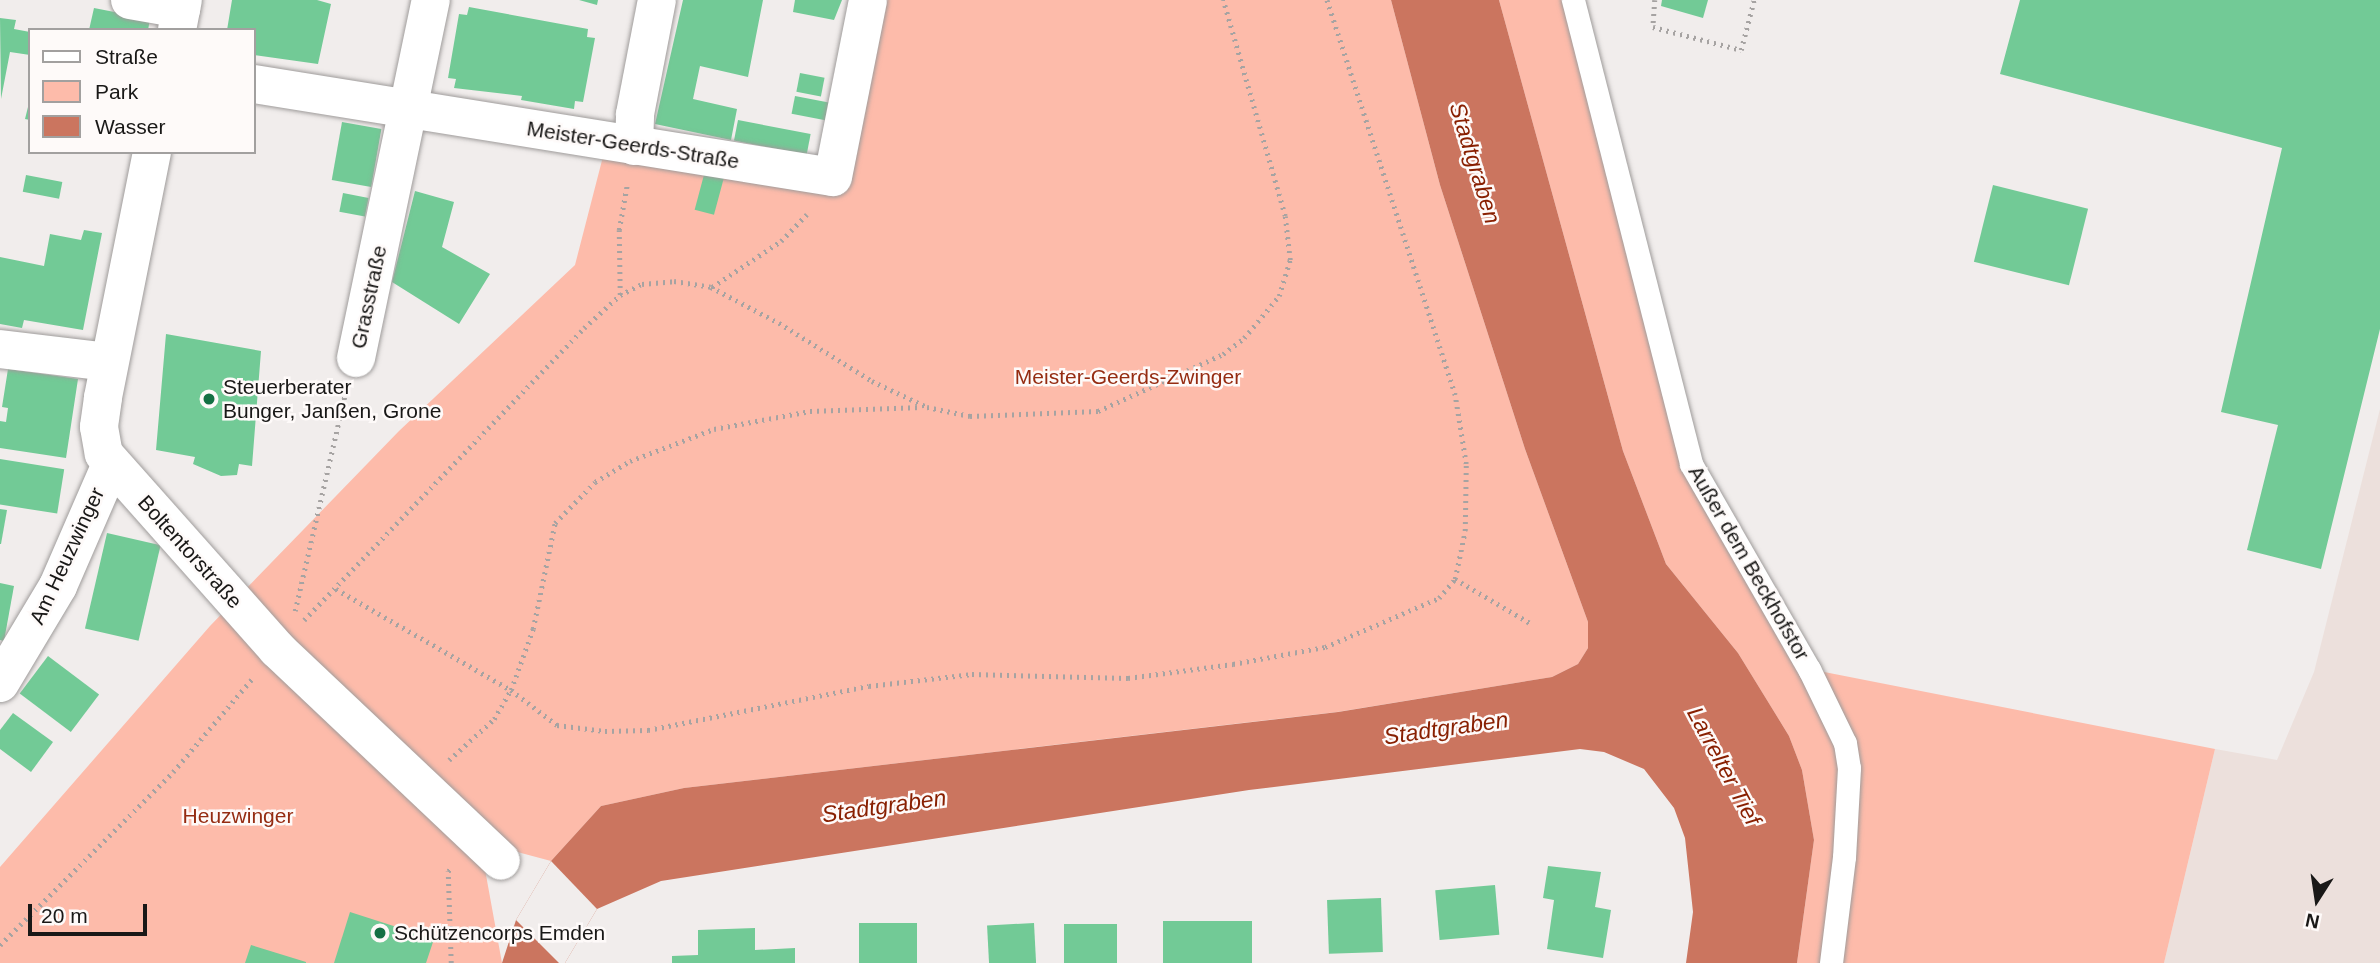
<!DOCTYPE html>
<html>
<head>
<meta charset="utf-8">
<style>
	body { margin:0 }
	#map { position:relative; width:2380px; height:963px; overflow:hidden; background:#f1edec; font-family:Helvetica,sans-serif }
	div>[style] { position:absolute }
	.built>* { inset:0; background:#ece0dc }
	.green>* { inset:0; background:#fdbbaa }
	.water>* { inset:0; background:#cb755f }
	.pier>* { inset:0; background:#f1edec }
	.building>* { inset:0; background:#72ca96; transform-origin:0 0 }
	.path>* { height:4.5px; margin-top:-2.25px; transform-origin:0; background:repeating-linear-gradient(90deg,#a6a3a2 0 2px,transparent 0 7px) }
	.roads { filter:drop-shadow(0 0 2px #9f9c9b) drop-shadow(0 0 2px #9f9c9b) }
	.service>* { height:23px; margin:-11.5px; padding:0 11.5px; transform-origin:11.5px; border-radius:11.5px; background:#fff }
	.minor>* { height:38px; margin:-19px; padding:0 19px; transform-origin:19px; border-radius:19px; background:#fff }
	.tertiary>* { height:38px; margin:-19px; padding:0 19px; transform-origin:19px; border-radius:19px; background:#fff }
	.dots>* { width:19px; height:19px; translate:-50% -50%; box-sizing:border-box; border:4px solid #fefaf9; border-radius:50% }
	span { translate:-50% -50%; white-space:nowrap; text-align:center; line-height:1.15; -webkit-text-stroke:5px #fefaf9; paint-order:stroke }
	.street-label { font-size:21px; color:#191817 }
	.park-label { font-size:21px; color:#952c12 }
	.poi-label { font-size:21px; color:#191817 }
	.left { translate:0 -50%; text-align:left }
	.water-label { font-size:23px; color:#881f01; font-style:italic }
	.legend { position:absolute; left:28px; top:28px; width:228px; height:126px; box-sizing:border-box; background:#fefaf9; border:2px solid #a2a09f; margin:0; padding:9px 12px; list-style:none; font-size:21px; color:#191817 }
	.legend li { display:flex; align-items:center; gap:14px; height:35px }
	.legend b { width:35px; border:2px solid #a2a09f }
	.north { position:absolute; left:2282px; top:865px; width:70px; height:70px; -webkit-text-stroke:5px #fefaf9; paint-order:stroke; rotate:192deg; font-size:19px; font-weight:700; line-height:28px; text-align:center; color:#191817 }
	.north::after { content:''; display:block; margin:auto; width:24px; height:32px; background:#191817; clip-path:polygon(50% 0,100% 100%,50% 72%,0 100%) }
	.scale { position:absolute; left:28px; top:904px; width:119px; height:32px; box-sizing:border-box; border:4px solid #191817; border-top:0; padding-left:9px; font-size:21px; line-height:24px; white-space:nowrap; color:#191817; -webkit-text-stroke:5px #fefaf9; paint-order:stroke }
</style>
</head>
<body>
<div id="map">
	<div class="built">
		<i style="clip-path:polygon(2380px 409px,2380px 963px,2164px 963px,2215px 749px,2277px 760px,2314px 672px)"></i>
	</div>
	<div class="green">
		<i style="clip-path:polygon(868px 0,1391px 0,1440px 185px,1525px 449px,1588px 622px,1588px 648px,1578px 664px,1552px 677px,1337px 712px,684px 788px,601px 806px,551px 861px,480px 842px,502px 963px,0 963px,0 867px,210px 626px,399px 431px,575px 265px,607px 141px,833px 177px)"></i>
		<i style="clip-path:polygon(1499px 0,1573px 0,1691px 464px,1809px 669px,2215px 749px,2164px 963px,1797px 963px,1814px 840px,1802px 770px,1789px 736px,1738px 653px,1666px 564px,1623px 451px)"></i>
	</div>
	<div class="water">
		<i style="clip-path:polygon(1391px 0,1499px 0,1623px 451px,1666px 564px,1738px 653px,1789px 736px,1802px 770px,1814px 840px,1797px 963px,1686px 963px,1693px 912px,1685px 838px,1674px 808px,1644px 769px,1604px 752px,1580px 749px,1249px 790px,661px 881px,597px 909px,565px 963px,502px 963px,516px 920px,551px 861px,601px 806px,684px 788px,1338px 712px,1552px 677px,1578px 664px,1588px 648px,1588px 622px,1525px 449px,1440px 185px)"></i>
	</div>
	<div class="pier">
		<i style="clip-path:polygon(551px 861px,597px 909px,565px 963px,559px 963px,516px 920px)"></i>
	</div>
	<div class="building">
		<i style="clip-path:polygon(232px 0,317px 0,331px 4px,318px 64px,254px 55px,254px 30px,227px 30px)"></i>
		<i style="clip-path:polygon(579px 0,598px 0,597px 5px)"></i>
		<i style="clip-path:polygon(683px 0,763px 0,748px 77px,700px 66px,693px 99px,737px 109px,731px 140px,655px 124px)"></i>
		<i style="clip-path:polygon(795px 0,842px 0,834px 20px,793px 12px)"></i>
		<i style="clip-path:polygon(1662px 0,1708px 0,1703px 18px,1661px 6px)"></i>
		<i style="clip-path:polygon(2020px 0,2380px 0,2380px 329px,2321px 569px,2247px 550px,2278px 425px,2221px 412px,2282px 148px,2000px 74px)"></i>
		<i style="clip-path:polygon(469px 7px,588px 29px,587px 37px,595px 38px,583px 102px,575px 101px,574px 109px,521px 100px,522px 96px,454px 88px,456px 79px,448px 78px,459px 14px,467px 15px)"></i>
		<i style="clip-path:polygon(94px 8px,150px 19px,148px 30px,89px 30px)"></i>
		<i style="clip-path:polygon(0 18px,16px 20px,14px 29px,30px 32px,30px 55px,10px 52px,1px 99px)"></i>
		<i style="left:800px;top:73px;width:25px;height:19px;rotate:11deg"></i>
		<i style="left:795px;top:96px;width:37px;height:18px;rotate:11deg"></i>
		<i style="clip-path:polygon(29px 103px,30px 103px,30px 120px,25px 119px)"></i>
		<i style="left:738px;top:120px;width:74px;height:21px;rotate:11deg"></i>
		<i style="left:342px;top:122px;width:40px;height:59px;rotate:10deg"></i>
		<i style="left:705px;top:171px;width:20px;height:40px;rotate:15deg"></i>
		<i style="left:26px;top:175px;width:37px;height:17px;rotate:11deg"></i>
		<i style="left:1993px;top:185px;width:98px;height:79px;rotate:14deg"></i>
		<i style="clip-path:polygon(415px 191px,454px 202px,442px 247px,490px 274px,459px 324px,392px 282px)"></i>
		<i style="left:343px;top:193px;width:26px;height:19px;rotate:11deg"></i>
		<i style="clip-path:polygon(84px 230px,102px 233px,83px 330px,24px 320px,22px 328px,0 324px,0 257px,44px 266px,50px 234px,81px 240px)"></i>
		<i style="clip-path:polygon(166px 334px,261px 351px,252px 466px,239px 464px,237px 475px,221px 476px,193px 464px,195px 457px,156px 450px)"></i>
		<i style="clip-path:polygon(8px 369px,78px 379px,66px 458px,0 448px,0 421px,6px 422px,8px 408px,2px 407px)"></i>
		<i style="left:0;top:459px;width:65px;height:45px;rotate:9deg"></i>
		<i style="clip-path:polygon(0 509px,7px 510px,1px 544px,0 544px)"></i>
		<i style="left:107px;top:533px;width:55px;height:98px;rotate:13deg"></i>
		<i style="clip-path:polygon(0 583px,14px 586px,4px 641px,0 640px)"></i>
		<i style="left:48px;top:656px;width:64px;height:47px;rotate:37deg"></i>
		<i style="clip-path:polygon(13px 713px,53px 742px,31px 772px,0 749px,0 730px)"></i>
		<i style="clip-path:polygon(1548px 866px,1601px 872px,1595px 907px,1611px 910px,1603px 958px,1547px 949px,1554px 900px,1543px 898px)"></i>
		<i style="left:1495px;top:885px;width:50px;height:60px;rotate:85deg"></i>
		<i style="left:1381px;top:898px;width:54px;height:54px;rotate:88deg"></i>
		<i style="clip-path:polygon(350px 912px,434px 939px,426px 963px,334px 963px)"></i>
		<i style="left:1163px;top:921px;width:89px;height:42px"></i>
		<i style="left:917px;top:923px;width:40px;height:58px;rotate:90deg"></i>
		<i style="left:1034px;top:923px;width:40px;height:47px;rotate:87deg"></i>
		<i style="left:1117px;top:924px;width:39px;height:53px;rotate:90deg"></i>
		<i style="clip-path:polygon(755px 928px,755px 950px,795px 948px,795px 963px,672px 963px,672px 956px,698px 955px,698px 930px)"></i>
		<i style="clip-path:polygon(251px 945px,306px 962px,306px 963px,245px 963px)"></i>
	</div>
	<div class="path">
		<i style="left:1655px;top:0;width:27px;rotate:94deg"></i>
		<i style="left:1653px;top:27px;width:91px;rotate:14.6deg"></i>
		<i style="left:1741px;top:50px;width:52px;rotate:-75.4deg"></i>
		<i style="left:712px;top:287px;width:83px;rotate:-33.7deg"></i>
		<i style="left:781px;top:241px;width:37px;rotate:-46deg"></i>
		<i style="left:620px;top:295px;width:65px;rotate:-90.9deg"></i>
		<i style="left:619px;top:230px;width:46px;rotate:-79.9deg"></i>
		<i style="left:1455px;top:579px;width:87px;rotate:30.4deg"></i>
		<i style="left:336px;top:589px;width:202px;rotate:30deg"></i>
		<i style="left:511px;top:690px;width:58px;rotate:37.3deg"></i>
		<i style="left:557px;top:725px;width:48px;rotate:7.1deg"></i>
		<i style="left:605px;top:731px;width:43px;rotate:-1.3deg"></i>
		<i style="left:648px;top:730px;width:225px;rotate:-11.3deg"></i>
		<i style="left:869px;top:686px;width:104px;rotate:-6.6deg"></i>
		<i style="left:972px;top:674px;width:156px;rotate:1.5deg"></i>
		<i style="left:1128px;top:678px;width:106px;rotate:-7.6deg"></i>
		<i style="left:1233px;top:664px;width:94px;rotate:-10.5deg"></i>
		<i style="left:1325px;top:647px;width:124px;rotate:-23.3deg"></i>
		<i style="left:1439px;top:598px;width:25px;rotate:-50deg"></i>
		<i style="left:1455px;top:579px;width:49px;rotate:-78.2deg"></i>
		<i style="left:1465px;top:531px;width:67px;rotate:-89.1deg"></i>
		<i style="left:1466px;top:464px;width:70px;rotate:-99.1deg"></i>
		<i style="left:1455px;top:395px;width:415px;rotate:-108deg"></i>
		<i style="left:295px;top:611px;width:222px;rotate:-77deg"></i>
		<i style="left:304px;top:620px;width:405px;rotate:-46.2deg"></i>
		<i style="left:584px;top:328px;width:49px;rotate:-42.5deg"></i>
		<i style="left:620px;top:295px;width:25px;rotate:-27deg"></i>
		<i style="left:642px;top:284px;width:32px;rotate:-5deg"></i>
		<i style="left:674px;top:281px;width:37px;rotate:9deg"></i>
		<i style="left:711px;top:287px;width:77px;rotate:27.9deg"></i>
		<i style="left:779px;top:323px;width:110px;rotate:31.9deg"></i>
		<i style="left:872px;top:381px;width:61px;rotate:25.3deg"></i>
		<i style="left:927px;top:407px;width:44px;rotate:11.8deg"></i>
		<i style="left:970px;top:416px;width:128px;rotate:-2.2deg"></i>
		<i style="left:1098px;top:411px;width:137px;rotate:-24.5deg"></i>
		<i style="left:1223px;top:354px;width:26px;rotate:-37deg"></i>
		<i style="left:1244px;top:338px;width:55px;rotate:-50.2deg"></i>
		<i style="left:1279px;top:296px;width:38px;rotate:-73deg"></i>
		<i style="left:1290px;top:260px;width:44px;rotate:-96.5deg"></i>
		<i style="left:1285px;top:216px;width:225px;rotate:-106deg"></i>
		<i style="left:449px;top:760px;width:61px;rotate:-42.3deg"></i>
		<i style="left:494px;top:719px;width:34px;rotate:-60deg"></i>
		<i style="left:511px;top:690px;width:65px;rotate:-70.2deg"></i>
		<i style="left:533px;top:629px;width:108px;rotate:-78.3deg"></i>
		<i style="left:555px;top:523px;width:57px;rotate:-45.7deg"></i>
		<i style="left:595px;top:482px;width:41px;rotate:-31deg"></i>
		<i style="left:630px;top:461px;width:90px;rotate:-20.9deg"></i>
		<i style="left:714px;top:429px;width:98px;rotate:-10.6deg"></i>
		<i style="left:810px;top:411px;width:112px;rotate:-2deg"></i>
		<i style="left:0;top:945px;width:245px;rotate:-45deg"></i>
		<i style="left:173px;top:772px;width:122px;rotate:-49.7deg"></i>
		<i style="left:451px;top:963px;width:92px;rotate:-91.9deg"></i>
		<i style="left:448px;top:871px;width:5px;rotate:-37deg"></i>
	</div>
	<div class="roads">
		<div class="service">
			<i style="left:1573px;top:0;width:479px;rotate:75.7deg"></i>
			<i style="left:1691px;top:464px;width:237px;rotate:60.1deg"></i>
			<i style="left:1809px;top:669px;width:82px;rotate:64.1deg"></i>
			<i style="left:1845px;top:743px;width:25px;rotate:81deg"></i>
			<i style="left:1849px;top:768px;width:89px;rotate:93.2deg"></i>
			<i style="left:1844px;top:857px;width:107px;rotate:97deg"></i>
		</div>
		<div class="minor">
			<i style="left:130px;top:0;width:52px;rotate:10deg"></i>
			<i style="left:254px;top:84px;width:586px;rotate:9.13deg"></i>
			<i style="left:833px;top:177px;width:180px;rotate:-78.8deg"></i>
			<i style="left:634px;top:146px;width:32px;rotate:-88deg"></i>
			<i style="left:635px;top:114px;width:116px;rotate:-79.1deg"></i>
			<i style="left:0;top:349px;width:110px;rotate:6.8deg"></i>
			<i style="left:356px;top:358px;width:366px;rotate:-78.2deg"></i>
			<i style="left:0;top:683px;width:113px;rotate:-59.1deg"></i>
			<i style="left:58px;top:586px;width:133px;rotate:-66.5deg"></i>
		</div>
		<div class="tertiary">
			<i style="left:177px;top:30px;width:31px;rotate:-79deg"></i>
			<i style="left:152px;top:152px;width:251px;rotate:101.3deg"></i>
			<i style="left:103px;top:398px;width:29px;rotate:98deg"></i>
			<i style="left:99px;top:427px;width:27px;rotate:80deg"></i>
			<i style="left:104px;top:454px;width:261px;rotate:48.4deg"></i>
			<i style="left:277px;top:649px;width:308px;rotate:43.4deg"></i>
		</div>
	</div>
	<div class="dots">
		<i style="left:209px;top:399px;background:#157044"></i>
		<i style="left:380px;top:933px;background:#157044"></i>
	</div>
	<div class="street-label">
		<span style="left:633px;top:145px;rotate:9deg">Meister-Geerds-Straße</span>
		<span style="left:369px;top:297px;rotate:-78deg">Grasstraße</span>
		<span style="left:190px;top:552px;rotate:48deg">Boltentorstraße</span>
		<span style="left:67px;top:556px;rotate:-65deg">Am Heuzwinger</span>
		<span style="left:1749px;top:563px;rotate:60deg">Außer dem Beckhofstor</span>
	</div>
	<div class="park-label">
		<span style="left:1128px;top:377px">Meister-Geerds-Zwinger</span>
		<span style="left:238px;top:816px">Heuzwinger</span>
	</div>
	<div class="poi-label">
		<span class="left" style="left:223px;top:399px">Steuerberater<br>Bunger, Janßen, Grone</span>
		<span class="left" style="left:394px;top:933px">Schützencorps Emden</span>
	</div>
	<div class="water-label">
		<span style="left:1475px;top:163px;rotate:73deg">Stadtgraben</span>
		<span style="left:1446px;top:728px;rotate:-8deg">Stadtgraben</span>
		<span style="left:1724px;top:766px;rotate:62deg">Larrelter Tief</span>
		<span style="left:884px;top:806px;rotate:-8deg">Stadtgraben</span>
	</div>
	<ul class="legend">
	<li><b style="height:9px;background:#fff"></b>Straße</li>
	<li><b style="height:19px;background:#fdbbaa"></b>Park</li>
	<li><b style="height:19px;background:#cb755f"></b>Wasser</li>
	</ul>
	<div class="north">N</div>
	<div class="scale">20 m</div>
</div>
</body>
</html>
